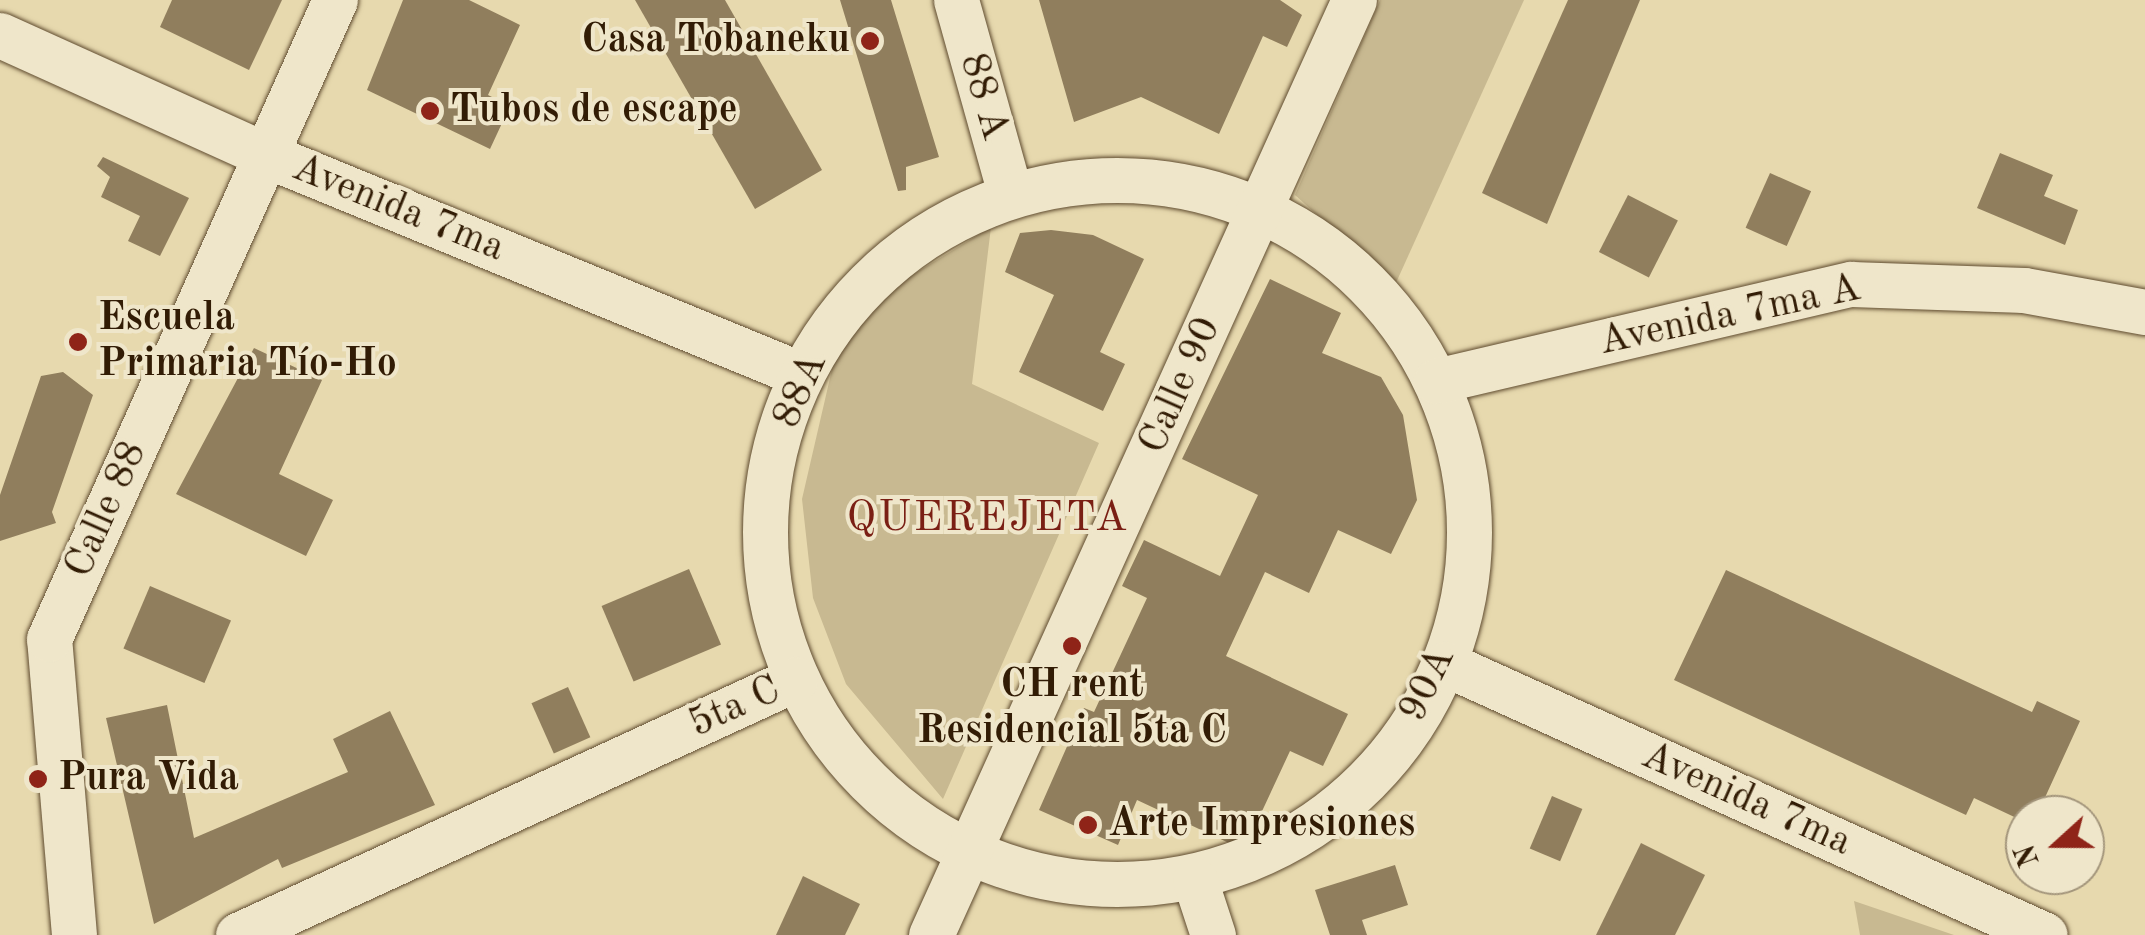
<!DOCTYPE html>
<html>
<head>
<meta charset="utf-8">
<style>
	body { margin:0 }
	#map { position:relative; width:2145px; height:935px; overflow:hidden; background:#e7d9ae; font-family:"Old Standard TT",serif }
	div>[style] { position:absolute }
	.green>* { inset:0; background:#c8b991 }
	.building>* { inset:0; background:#907e5d; transform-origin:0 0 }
	.roads { filter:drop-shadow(0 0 2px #5f4b2f) drop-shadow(0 0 2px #5f4b2f) }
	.street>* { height:45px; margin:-22.5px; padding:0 22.5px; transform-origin:22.5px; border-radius:22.5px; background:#efe6ca }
	.street>.ring { margin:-22.5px; padding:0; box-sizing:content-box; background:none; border:45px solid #efe6ca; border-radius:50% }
	.dots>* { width:28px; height:28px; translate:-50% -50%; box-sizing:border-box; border:5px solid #efe6ca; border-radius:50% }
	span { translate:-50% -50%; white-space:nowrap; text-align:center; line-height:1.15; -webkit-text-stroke:8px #efe6ca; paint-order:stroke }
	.poi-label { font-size:40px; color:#321c05; font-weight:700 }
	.right { translate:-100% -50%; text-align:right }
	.left { translate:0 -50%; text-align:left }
	.street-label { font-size:40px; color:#321c05 }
	.neighbourhood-label { font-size:42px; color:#7a1f14; letter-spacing:2.5px }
	.north { position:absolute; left:2005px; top:795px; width:100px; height:100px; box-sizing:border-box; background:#efe6ca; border:2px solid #a3957b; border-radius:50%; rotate:249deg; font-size:28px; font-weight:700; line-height:40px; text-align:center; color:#321c05 }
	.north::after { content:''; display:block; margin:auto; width:35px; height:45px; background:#8f2418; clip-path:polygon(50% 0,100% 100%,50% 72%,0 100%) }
</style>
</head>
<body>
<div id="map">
	<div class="green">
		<i style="clip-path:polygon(1380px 0,1524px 0,1395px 285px,1295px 195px)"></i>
		<i style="clip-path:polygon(991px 227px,972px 384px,1099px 443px,943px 799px,846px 684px,813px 598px,802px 499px,836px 352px,896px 285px)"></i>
		<i style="clip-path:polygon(1854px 901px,1954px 935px,1860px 935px)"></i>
	</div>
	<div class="building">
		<i style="clip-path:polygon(172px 0,282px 0,249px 70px,160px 27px)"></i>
		<i style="clip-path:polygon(403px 0,469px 0,520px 25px,488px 95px,510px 106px,490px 149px,367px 90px)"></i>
		<i style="clip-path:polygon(635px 0,725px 0,822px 170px,755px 209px)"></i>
		<i style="clip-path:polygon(840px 0,891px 0,939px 157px,906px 167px,906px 190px,898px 191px)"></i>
		<i style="clip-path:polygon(1039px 0,1280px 0,1302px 15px,1287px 47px,1263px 36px,1219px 134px,1141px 97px,1074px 122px)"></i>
		<i style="clip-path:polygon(1568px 0,1640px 0,1547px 224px,1482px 193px)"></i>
		<i style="clip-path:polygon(2000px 153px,2053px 175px,2044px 196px,2078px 210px,2065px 245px,1977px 208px)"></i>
		<i style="clip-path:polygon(103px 157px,189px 198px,160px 256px,128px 241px,140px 216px,101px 197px,110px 177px,97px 166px)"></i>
		<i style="left:1770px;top:173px;width:45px;height:60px;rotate:24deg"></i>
		<i style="left:1628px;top:195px;width:56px;height:64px;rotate:27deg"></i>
		<i style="clip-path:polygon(1051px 230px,1093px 235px,1144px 259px,1100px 352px,1125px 364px,1103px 411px,1019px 372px,1054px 295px,1005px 272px,1020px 233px)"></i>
		<i style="clip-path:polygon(1270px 279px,1341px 313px,1322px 353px,1381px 377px,1403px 415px,1417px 500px,1391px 554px,1338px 530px,1309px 593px,1265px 572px,1226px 656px,1348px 714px,1323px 766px,1290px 751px,1244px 850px,1137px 800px,1118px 845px,1039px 810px,1084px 708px,1094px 712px,1147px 598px,1122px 586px,1144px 540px,1220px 576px,1258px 495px,1182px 459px)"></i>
		<i style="clip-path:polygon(254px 348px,322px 380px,279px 474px,333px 500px,306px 556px,176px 494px)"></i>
		<i style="clip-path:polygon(63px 372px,93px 395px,52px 512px,56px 523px,0 541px,0 495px,41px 376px)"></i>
		<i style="left:689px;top:569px;width:82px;height:95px;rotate:67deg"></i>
		<i style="clip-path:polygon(1726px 570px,2032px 712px,2037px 701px,2080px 721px,2037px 815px,2025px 822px,1974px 798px,1966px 815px,1674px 680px)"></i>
		<i style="left:150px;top:586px;width:88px;height:68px;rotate:23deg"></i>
		<i style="left:568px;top:687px;width:55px;height:40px;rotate:66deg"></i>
		<i style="clip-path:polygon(167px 705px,194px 838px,348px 772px,333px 739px,390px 711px,435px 805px,282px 868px,278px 859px,154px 924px,106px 718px)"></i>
		<i style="left:1552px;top:796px;width:33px;height:57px;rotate:23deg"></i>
		<i style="clip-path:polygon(1641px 843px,1705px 875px,1675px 935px,1596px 935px)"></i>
		<i style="clip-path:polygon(1395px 865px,1408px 905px,1362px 920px,1367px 935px,1330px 935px,1315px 890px)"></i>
		<i style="clip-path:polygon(803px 876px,860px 904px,845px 935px,776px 935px)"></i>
	</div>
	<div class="roads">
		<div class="street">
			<i style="left:956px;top:0;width:201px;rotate:74.4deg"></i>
			<i style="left:0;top:35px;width:292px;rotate:24.3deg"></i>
			<i style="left:266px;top:155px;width:577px;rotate:22.3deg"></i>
			<i class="ring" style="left:765px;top:180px;width:659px;height:659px"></i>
			<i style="left:1436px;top:381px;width:426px;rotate:-13.2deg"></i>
			<i style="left:1851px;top:284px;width:173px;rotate:2deg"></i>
			<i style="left:2024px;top:290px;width:123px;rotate:10.3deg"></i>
			<i style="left:1446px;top:664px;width:657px;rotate:24.34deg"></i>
			<i style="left:1195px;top:880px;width:58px;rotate:71.9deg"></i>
			<i style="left:74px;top:935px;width:297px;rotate:-94.8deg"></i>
			<i style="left:49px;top:639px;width:700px;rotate:-65.89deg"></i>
			<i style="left:238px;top:935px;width:613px;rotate:-24.68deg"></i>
			<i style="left:931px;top:935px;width:1026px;rotate:-65.66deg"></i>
		</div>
	</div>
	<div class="dots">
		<i style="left:870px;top:41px;background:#8f2418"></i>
		<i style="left:430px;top:111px;background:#8f2418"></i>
		<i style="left:78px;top:342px;background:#8f2418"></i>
		<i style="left:1072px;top:646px;background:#8f2418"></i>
		<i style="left:38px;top:779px;background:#8f2418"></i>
		<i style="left:1088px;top:825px;background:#8f2418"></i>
	</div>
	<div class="poi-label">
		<span class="right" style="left:850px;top:41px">Casa Tobaneku</span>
		<span class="left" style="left:450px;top:111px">Tubos de escape</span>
		<span class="left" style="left:98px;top:342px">Escuela<br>Primaria Tío-Ho</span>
		<span style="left:1072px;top:709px">CH rent<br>Residencial 5ta C</span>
		<span class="left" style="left:58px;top:779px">Pura Vida</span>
		<span class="left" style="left:1108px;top:825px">Arte Impresiones</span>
	</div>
	<div class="street-label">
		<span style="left:983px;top:97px;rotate:74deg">88 A</span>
		<span style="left:398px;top:209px;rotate:22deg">Avenida 7ma</span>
		<span style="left:1730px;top:316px;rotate:-12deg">Avenida 7ma A</span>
		<span style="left:1181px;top:386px;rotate:-66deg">Calle 90</span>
		<span style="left:801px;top:391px;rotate:-66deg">88A</span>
		<span style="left:107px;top:510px;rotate:-66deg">Calle 88</span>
		<span style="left:1428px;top:685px;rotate:-64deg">90A</span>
		<span style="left:735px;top:708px;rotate:-24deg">5ta C</span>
		<span style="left:1746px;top:800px;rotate:24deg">Avenida 7ma</span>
	</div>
	<div class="neighbourhood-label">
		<span style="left:988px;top:519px">QUEREJETA</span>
	</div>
	<div class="north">N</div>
</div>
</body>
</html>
